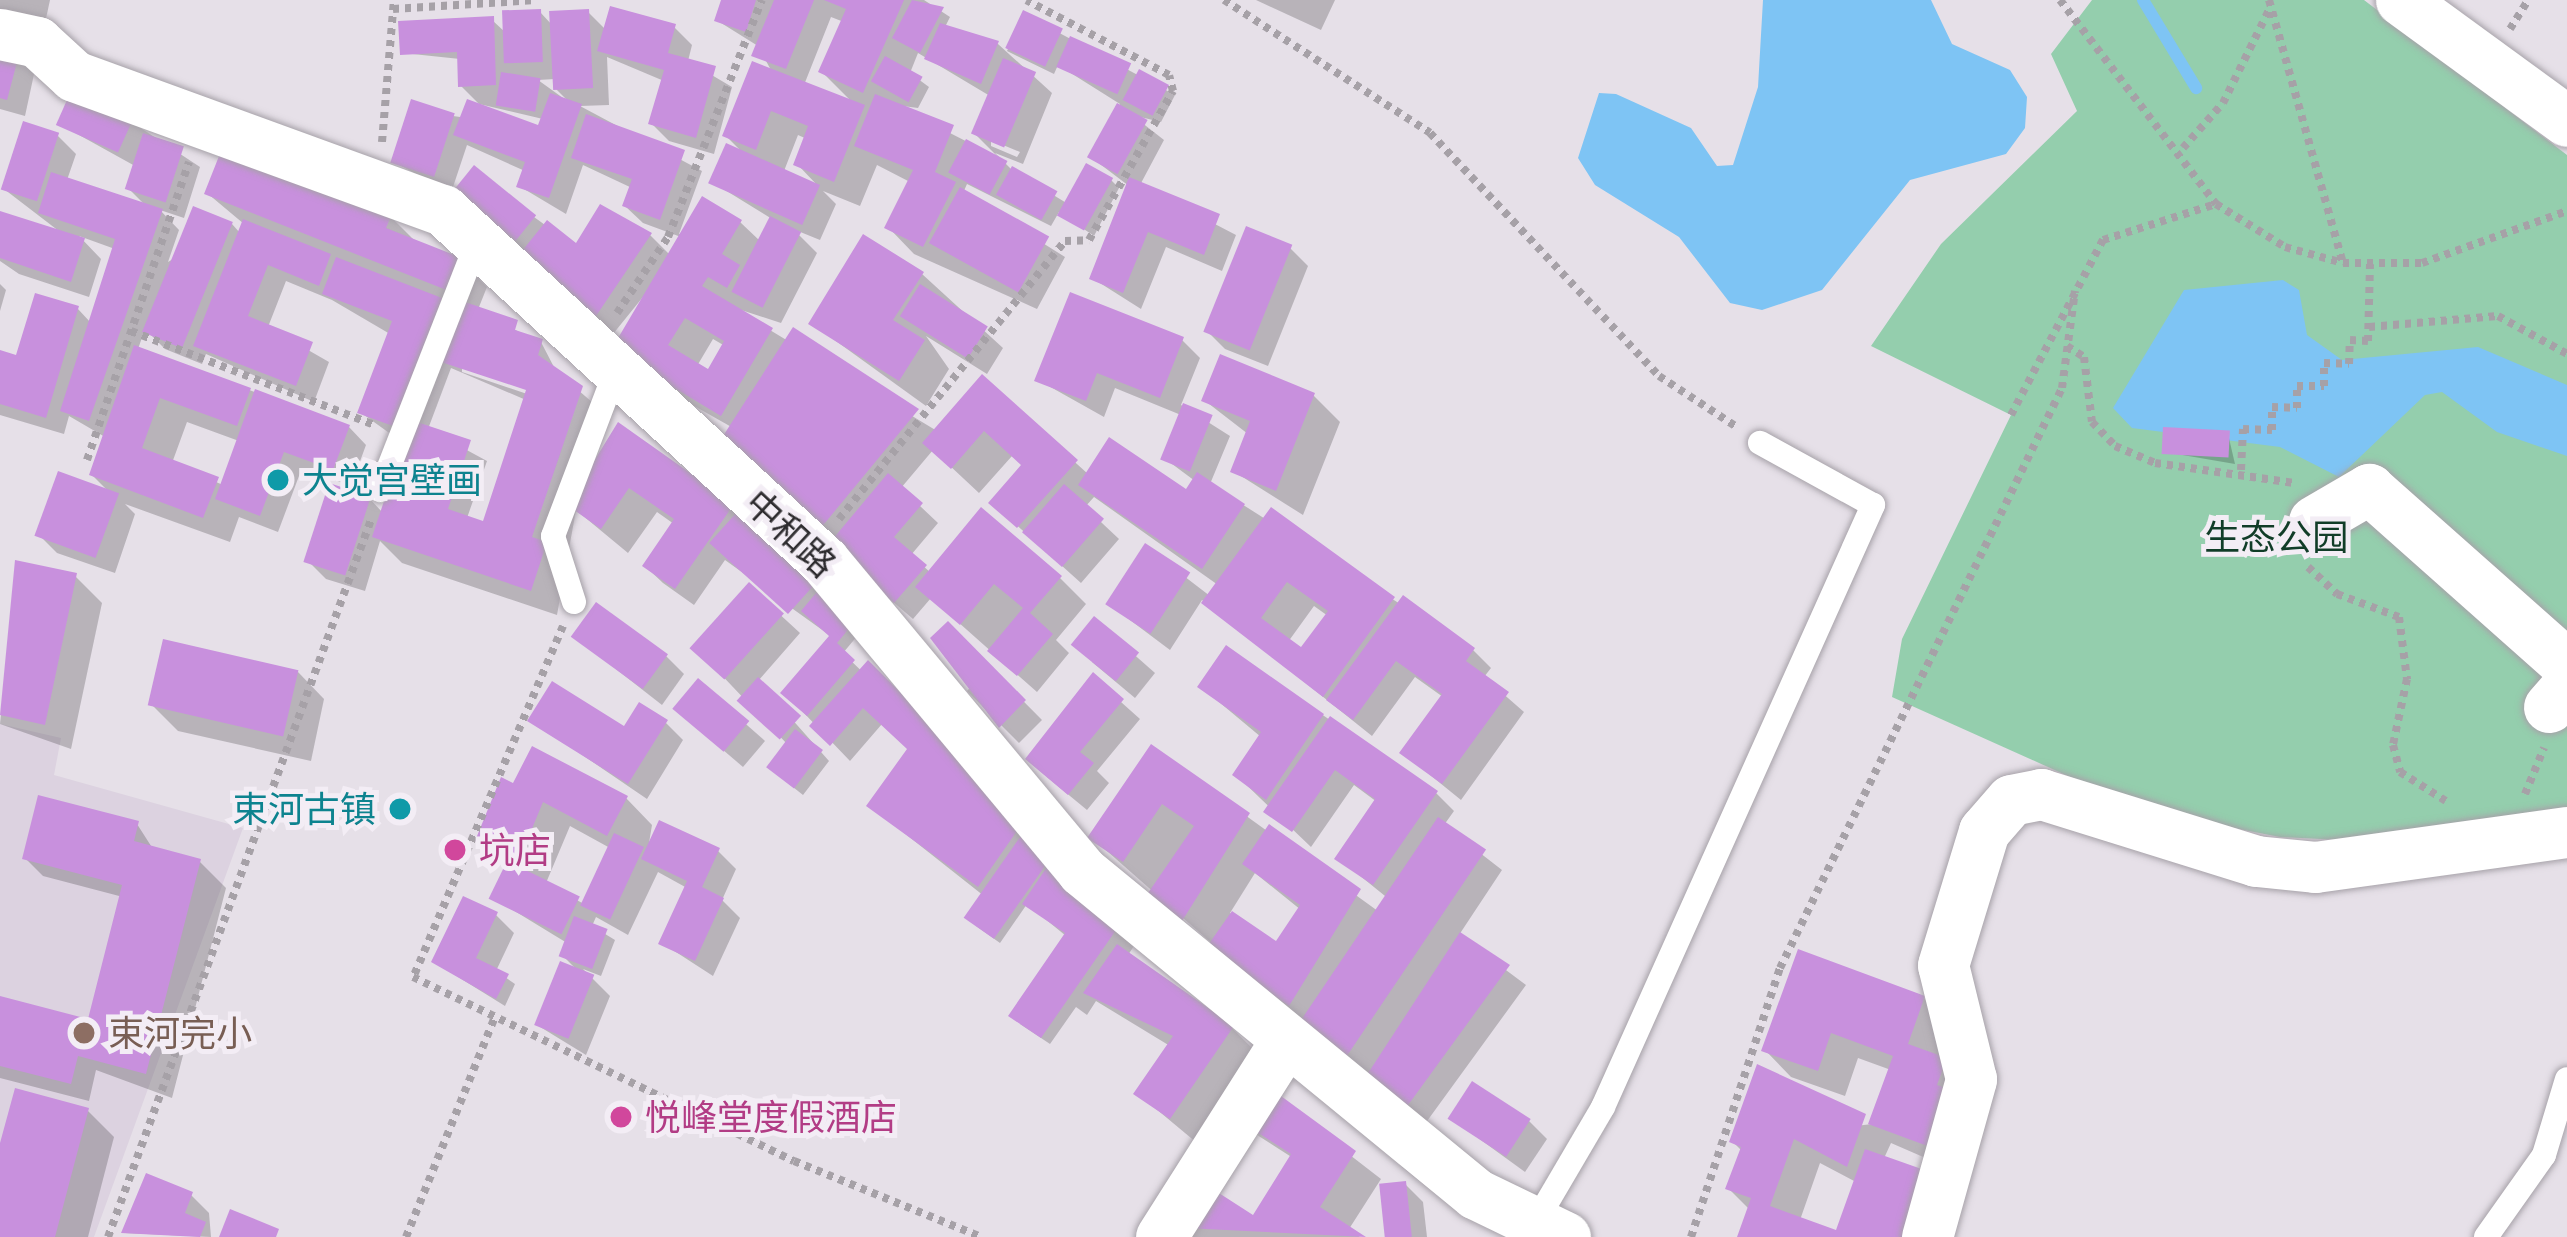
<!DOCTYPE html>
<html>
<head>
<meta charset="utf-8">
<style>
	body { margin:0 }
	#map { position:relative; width:2567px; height:1237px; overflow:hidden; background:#e6e0e8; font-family:Mulish,"Noto Sans SC",sans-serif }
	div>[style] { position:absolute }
	.built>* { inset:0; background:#dcd2e0 }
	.green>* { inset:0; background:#94cead }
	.water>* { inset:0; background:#7ec4f4 }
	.shadow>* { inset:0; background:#0003 }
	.stream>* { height:12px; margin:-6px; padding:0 6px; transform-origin:6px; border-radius:6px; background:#7ec4f4 }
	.building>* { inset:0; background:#c890dd; transform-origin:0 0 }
	.path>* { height:8px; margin-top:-4px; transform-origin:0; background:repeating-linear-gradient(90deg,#a6a1a7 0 6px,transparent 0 12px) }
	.roads { filter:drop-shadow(0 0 3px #a7a2a9) drop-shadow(0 0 3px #a7a2a9) }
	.lane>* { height:24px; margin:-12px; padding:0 12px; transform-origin:12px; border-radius:12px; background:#fff }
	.street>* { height:51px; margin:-25.5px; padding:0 25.5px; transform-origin:25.5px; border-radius:25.5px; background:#fff }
	.dots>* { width:33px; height:33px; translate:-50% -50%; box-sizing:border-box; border:6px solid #f3edf5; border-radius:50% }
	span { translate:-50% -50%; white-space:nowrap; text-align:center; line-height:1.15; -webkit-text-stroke:10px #f3edf5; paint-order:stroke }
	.culture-label { font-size:36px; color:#0d838f }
	.left { translate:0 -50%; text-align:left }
	.right { translate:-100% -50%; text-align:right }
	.street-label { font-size:36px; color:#2d2b2e }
	.park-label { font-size:36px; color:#113d28 }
	.hotel-label { font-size:36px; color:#b23c85 }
	.education-label { font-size:36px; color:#785e54 }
</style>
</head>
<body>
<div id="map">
	<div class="built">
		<i style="clip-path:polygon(0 724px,61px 738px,54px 775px,243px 828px,94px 1237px,0 1237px)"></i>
	</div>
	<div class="green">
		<i style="clip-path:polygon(2092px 0,2364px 0,2567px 155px,2567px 807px,2360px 841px,2280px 837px,2146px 811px,1892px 697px,1902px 639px,2011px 415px,1871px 346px,1941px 244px,2077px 111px,2051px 54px)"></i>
	</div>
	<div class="water">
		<i style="clip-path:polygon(1763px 0,1931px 0,1952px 44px,2010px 70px,2027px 97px,2025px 128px,2006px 154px,1910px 180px,1822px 290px,1762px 310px,1730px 303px,1679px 237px,1595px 185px,1578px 158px,1599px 93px,1616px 94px,1691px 128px,1717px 166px,1733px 165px,1758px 87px)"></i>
		<i style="clip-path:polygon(2283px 280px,2299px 290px,2307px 335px,2342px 360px,2478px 347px,2567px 385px,2567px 456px,2497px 432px,2442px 392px,2425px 395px,2339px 477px,2280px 447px,2132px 428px,2113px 408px,2184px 290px)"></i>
	</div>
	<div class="shadow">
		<i style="clip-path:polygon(0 0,50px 0,25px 116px,0 109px)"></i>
		<i style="clip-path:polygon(evenodd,725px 0,924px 0,950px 17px,945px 27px,998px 44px,1052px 93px,1023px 164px,995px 153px,1011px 169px,1068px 204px,1111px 180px,1119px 188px,1094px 236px,1059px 212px,1051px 226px,967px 184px,963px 193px,1065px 257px,1037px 309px,914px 254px,888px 227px,910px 182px,877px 165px,860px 206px,823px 191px,836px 204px,820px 240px,793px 229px,817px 253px,781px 323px,732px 307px,937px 431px,983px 379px,1088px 474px,1187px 493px,1195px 481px,1164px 458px,1181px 415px,1115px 388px,1104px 417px,1038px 380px,1182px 340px,1200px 358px,1181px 405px,1230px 436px,1210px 484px,1473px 650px,1491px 668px,1484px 677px,1524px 712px,1461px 800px,1403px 753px,1443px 697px,1415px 677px,1372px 736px,1202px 600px,1170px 650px,1110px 605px,1146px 547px,1210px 596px,1218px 585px,1094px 497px,1085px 507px,1119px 539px,1081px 583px,992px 503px,1024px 466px,1012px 456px,979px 493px,933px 450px,901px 488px,938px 523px,911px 555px,931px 573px,1060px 578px,1086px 604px,1056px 640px,1069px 653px,1037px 692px,931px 598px,913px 619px,848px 563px,735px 429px,641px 376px,651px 287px,613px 334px,475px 209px,534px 217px,577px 248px,650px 235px,670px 255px,681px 237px,643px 223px,625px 206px,632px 188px,583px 165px,566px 214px,519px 186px,525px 171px,467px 145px,451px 193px,394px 162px,453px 116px,540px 128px,543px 119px,479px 104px,461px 86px,460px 59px,403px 53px,492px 20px,506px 33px,540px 12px,553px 26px,588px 12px,606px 30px,674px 27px,692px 45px,688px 61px,732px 87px,714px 154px,669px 141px,651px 123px,664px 81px,607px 57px,609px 105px,580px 106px,702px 171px,679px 234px,740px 222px,760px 241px,772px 219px,712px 182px,743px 153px,725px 135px,772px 72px,758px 46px,718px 21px,725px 0,831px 17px,844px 22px,821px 71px,855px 105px,804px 85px,831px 17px,725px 0,918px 53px,990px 96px,974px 133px,999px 158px,895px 105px,918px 108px,929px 87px,910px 73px,918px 53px,725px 0,555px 79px,556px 89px,570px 103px,538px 80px,555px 79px,725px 0,798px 135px,807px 139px,797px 164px,818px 186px,784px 171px,798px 135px,725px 0,991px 140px,1020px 152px,1017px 157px,991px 146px,991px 140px,725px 0,713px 339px,725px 346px,709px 373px,697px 366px,713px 339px,725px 0,1314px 606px,1328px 616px,1302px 652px,1288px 642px,1314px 606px)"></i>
		<i style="clip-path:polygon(1256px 0,1335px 0,1321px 30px)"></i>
		<i style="clip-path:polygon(1024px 14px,1175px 95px,1161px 122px,1132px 115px,1164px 140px,1140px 185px,1236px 235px,1222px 271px,1166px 247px,1141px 309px,1092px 278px,1129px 186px,1092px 158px,1120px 104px,1058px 65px,1054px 74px,1007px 51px)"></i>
		<i style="clip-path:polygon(evenodd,77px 86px,200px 167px,184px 218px,160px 210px,179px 230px,168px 262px,232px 224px,240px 233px,244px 224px,207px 193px,390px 216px,417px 243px,460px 260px,487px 287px,477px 312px,541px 342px,556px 371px,607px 415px,590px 468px,732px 506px,863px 629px,843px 653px,1138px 940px,1128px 955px,1232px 1028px,1258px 1054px,1245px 1074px,1381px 1179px,1349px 1229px,1360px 1237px,1146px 1237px,1197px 1143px,1137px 1093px,1170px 1046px,1096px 1001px,1087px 1015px,1076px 1007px,1050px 1044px,1020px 1024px,1066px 936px,1027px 904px,1000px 943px,976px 926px,984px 896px,870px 806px,911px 750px,882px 724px,850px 761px,802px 711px,832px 637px,725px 560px,694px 605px,663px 583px,645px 566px,674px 524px,657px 512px,628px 553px,576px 510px,557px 615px,402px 563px,380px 541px,365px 591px,326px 579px,308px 561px,370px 499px,383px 513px,406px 445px,360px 412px,390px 334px,332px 300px,286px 281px,268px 327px,329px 362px,314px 402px,206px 354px,202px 364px,165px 349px,145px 329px,138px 349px,349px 427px,366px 445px,351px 486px,302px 468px,278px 532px,239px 517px,230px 542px,125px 504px,135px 514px,115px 573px,57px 553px,39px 535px,111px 494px,92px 475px,105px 437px,69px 416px,64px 434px,0 415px,0 353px,18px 359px,78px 309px,91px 323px,115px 249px,79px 236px,101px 259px,89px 297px,19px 274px,0 261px,0 214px,64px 235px,4px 189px,58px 136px,76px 154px,67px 180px,147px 207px,128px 188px,135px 166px,61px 125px,77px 86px,462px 366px,541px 392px,539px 398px,462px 372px,462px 366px,77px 86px,451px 368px,526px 400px,485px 524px,467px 518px,487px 461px,428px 429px,451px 368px,77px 86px,187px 422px,239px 441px,223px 485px,172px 463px,187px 422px,77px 86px,1254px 1133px,1293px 1158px,1253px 1219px,1194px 1180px,1254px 1133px)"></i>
		<i style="clip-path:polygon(1290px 248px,1308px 266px,1268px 366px,1225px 349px,1207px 331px)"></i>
		<i style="clip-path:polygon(922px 274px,1003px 348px,987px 374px,926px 336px,949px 369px,926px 406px,811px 323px)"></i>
		<i style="clip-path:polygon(0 284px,6px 290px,0 311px)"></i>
		<i style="clip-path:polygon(1313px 395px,1340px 422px,1303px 515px,1233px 471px,1248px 434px,1204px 400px)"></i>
		<i style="clip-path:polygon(2228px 434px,2235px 464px,2165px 452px)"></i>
		<i style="clip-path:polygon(17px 564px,75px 576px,102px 603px,71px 749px,0 724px)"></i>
		<i style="clip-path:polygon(749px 586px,800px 633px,758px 681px,829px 761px,803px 795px,779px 776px,788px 745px,713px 666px)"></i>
		<i style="clip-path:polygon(1095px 620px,1155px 673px,1135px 698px,1092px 662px)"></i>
		<i style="clip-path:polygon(948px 625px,1042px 720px,1019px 743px,967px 691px,976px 681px)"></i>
		<i style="clip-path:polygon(575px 637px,666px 656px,684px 674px,662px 705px)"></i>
		<i style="clip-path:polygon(evenodd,1227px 649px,1436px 793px,1454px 811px,1444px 825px,1502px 870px,1459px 935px,1526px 985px,1422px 1128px,1091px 837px,1152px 748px,1382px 914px,1390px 900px,1338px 858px,1377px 802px,1354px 785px,1311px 847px,1236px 775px,1261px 737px,1201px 687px,1227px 649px,1255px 873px,1301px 910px,1277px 945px,1230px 913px,1255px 873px)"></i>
		<i style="clip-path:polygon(298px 672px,324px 699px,311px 761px,178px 731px,151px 704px)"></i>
		<i style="clip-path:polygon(1093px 677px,1140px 719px,1097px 771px,1109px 783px,1087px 810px,1047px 777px)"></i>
		<i style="clip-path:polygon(698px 682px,765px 741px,743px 767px,695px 726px)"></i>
		<i style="clip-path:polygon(531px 720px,625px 731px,666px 723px,683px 740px,647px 799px)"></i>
		<i style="clip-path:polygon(evenodd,515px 787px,626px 798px,652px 825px,647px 855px,718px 851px,736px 869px,722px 900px,740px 918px,713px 976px,662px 943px,687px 888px,658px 872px,628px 935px,596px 917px,592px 926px,615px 940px,601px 976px,583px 969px,610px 996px,586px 1055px,537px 1025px,580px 973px,562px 955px,567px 943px,493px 898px,507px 869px,479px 840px,515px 787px,570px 826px,610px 848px,584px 904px,546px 883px,570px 826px)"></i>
		<i style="clip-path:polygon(137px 824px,153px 849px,199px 861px,226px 888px,172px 1098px,96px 1070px,89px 1101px,0 1078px,0 999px,90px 1022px,123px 897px,43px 876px,25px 858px)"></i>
		<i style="clip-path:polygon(496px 915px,514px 933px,496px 971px,515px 984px,505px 1006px,434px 962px)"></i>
		<i style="clip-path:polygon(1924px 998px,1950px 1025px,1960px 1173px,1891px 1143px,1848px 1237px,1856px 1182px,1820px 1163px,1800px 1220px,1847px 1237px,1740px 1237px,1750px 1210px,1729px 1189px,1742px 1151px,1732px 1141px,1872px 1124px,1891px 1070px,1858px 1058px,1845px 1096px,1791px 1077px,1765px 1050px)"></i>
		<i style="clip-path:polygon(87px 1110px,114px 1137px,88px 1237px,0 1237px,0 1155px)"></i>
		<i style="clip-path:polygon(1452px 1119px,1529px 1121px,1547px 1139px,1525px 1172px)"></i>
		<i style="clip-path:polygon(1429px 1127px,1449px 1205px,1402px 1167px)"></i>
		<i style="clip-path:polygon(1405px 1184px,1423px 1202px,1427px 1237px,1387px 1237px)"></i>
		<i style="clip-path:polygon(191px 1195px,209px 1213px,211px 1237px,125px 1233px)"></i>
	</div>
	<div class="stream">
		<i style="left:2143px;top:0;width:103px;rotate:58.9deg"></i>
	</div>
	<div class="building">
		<i style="clip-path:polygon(721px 0,756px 0,746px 32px,714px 21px)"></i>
		<i style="clip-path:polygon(774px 0,814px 0,786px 69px,751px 56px)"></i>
		<i style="clip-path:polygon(824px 0,904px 0,863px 93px,818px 72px,846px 9px)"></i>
		<i style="clip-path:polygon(912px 0,944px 7px,920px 53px,892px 38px)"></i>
		<i style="clip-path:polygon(610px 6px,676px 24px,668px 53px,716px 66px,696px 138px,648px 124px,664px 70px,597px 51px)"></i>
		<i style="left:541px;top:9px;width:53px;height:39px;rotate:88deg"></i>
		<i style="left:589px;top:9px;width:79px;height:40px;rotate:87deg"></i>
		<i style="left:1023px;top:10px;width:44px;height:42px;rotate:25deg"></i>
		<i style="clip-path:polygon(494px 16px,496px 85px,458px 87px,457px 52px,400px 55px,398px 21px)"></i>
		<i style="clip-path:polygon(940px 23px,999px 41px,981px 84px,924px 59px)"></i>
		<i style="left:1070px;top:36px;width:67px;height:34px;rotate:24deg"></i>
		<i style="clip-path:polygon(0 41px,21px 47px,7px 100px,0 98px)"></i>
		<i style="left:885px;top:56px;width:43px;height:29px;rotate:29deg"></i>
		<i style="left:1003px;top:58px;width:36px;height:82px;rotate:23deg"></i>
		<i style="clip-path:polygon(752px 61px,865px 105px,834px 182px,793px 165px,808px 126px,771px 111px,756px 150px,722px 136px)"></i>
		<i style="left:1139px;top:69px;width:34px;height:35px;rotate:28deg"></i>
		<i style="left:501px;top:72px;width:40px;height:34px;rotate:9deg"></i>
		<i style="left:75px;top:82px;width:68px;height:47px;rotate:24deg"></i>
		<i style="clip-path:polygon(550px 93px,582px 104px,549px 198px,516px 187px,525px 162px,453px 135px,467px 99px,538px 125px)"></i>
		<i style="clip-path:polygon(875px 94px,954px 125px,935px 172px,956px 182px,923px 247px,884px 228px,913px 170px,854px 146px)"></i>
		<i style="left:411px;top:99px;width:46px;height:67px;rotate:18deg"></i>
		<i style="left:1117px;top:103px;width:35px;height:62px;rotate:29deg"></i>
		<i style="clip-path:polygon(586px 114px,685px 150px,660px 220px,622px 206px,632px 179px,571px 158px)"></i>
		<i style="left:23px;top:121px;width:38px;height:72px;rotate:18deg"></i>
		<i style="left:143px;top:133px;width:43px;height:59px;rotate:18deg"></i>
		<i style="left:966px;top:139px;width:47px;height:38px;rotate:28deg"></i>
		<i style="left:726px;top:143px;width:103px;height:44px;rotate:24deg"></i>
		<i style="clip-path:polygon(223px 146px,392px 214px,386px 228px,462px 258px,449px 291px,204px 194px)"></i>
		<i style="left:1086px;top:163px;width:31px;height:60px;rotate:29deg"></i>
		<i style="left:474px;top:165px;width:80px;height:33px;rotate:39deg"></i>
		<i style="left:1012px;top:166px;width:52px;height:33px;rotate:29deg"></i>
		<i style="clip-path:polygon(51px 172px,163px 209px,89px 421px,60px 411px,115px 239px,38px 213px)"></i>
		<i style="clip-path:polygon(1129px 177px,1220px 214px,1204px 255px,1148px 232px,1123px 293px,1089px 279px)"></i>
		<i style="left:960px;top:187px;width:102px;height:64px;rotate:29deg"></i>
		<i style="clip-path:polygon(evenodd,702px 196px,742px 220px,722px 254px,740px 265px,727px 288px,708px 277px,702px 286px,773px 328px,721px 416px,611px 350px,702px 196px,685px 318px,724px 341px,708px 369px,668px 345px,685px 318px)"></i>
		<i style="clip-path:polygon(600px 204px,652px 233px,594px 319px,518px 256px,547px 220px,576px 243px)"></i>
		<i style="left:193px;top:206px;width:43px;height:136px;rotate:22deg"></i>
		<i style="clip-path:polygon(0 211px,85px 238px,71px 282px,0 258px)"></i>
		<i style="left:770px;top:216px;width:35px;height:85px;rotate:27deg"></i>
		<i style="clip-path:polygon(243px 219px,331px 254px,319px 286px,268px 265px,248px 316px,313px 342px,296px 386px,193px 346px)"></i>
		<i style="left:1246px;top:226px;width:50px;height:114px;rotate:22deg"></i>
		<i style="clip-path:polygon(863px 234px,924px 272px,893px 320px,925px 340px,899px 381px,808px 324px)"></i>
		<i style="clip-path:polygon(336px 257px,442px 298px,393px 426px,357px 413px,392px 321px,322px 294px)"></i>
		<i style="left:920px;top:284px;width:80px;height:38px;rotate:32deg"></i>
		<i style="clip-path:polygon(1070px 292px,1184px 337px,1160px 398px,1097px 373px,1086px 401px,1034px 381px)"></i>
		<i style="clip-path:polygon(35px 293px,79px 306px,46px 418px,0 404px,0 350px,16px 355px)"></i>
		<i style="clip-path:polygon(462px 301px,518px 320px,515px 330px,543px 339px,538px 355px,583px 386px,532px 537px,547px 542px,531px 591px,372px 537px,411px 420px,471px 440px,448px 509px,483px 521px,526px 390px,441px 362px)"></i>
		<i style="clip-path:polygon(793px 327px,919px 409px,815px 535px,714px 450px)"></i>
		<i style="clip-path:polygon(134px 345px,251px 388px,237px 426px,160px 398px,142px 448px,219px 477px,203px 518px,89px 475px)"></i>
		<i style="clip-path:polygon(1220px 354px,1315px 393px,1276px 491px,1230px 472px,1250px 421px,1201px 401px)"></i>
		<i style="clip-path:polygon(982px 374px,1078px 460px,1017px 528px,988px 503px,1021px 465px,984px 431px,951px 469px,922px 443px)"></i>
		<i style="clip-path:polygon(255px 389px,350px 425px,333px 470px,284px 452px,260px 516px,215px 499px)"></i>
		<i style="left:1183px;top:403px;width:32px;height:61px;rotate:22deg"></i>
		<i style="clip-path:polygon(618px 422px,734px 504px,675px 589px,642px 566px,674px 519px,629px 488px,601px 529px,567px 505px)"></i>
		<i style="left:2163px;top:427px;width:67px;height:27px;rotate:3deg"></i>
		<i style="clip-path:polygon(1109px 437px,1186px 489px,1197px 472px,1245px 504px,1202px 569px,1078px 485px)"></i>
		<i style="left:58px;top:471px;width:65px;height:69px;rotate:20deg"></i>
		<i style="clip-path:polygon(888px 473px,923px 503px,894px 537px,927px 565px,894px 603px,827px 546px)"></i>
		<i style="left:329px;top:483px;width:44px;height:83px;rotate:18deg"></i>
		<i style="left:1064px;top:484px;width:53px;height:64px;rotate:41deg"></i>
		<i style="clip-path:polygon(981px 507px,1062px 576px,1030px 613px,1053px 634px,1017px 676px,987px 651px,1023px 608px,994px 584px,960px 625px,915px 587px)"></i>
		<i style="clip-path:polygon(evenodd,1271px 507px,1395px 597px,1323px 697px,1201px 603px,1271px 507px,1287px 582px,1328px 611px,1301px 647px,1261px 618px,1287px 582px)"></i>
		<i style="left:738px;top:511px;width:106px;height:43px;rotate:42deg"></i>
		<i style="left:1145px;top:543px;width:54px;height:73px;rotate:33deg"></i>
		<i style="clip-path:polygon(15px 560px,77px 573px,45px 725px,0 715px)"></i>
		<i style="left:749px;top:582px;width:47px;height:89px;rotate:42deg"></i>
		<i style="clip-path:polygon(821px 587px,857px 619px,837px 643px,855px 660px,807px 716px,780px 693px,829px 636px,801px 611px)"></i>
		<i style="clip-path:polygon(1403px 595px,1475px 648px,1466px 661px,1509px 692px,1442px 784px,1399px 753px,1442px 694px,1396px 661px,1353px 720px,1326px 700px)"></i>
		<i style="left:596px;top:602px;width:89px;height:43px;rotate:36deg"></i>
		<i style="left:1094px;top:616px;width:58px;height:37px;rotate:39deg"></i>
		<i style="clip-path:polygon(948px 621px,1026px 700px,999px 728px,930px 638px)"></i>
		<i style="left:163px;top:639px;width:139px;height:68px;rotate:13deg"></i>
		<i style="clip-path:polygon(1226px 645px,1324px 714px,1266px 800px,1232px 775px,1261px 732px,1197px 687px)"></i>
		<i style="clip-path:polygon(868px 660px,1026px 818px,978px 887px,866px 806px,907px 749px,863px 708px,830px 746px,809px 726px)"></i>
		<i style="clip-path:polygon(1093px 672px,1124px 699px,1080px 752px,1094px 763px,1068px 795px,1025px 759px)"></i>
		<i style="left:758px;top:677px;width:58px;height:32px;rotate:42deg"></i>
		<i style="left:698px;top:678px;width:67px;height:40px;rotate:40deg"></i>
		<i style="clip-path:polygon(552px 681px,624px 726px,639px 702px,668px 720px,628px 784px,527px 721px)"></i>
		<i style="clip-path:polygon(1330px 716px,1438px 791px,1373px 885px,1334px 859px,1375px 799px,1335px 770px,1292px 832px,1263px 812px)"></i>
		<i style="left:795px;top:729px;width:35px;height:48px;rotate:37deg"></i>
		<i style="clip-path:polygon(1151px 744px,1250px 813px,1182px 921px,1146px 896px,1194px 826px,1162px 804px,1123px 862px,1087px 838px)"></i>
		<i style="clip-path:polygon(532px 746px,628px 796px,607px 836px,543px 802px,519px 860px,475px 841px,501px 777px,513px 783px)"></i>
		<i style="clip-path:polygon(38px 795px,139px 821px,134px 841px,201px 859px,146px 1074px,78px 1056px,71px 1084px,0 1066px,0 996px,88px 1019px,122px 885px,22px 859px)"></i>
		<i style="left:1438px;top:817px;width:58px;height:253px;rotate:34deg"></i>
		<i style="clip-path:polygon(659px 820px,720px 848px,702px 887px,724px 898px,695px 961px,658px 944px,687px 881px,641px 859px)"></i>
		<i style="clip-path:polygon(1269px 824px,1361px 889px,1289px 1006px,1206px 948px,1232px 911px,1276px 941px,1300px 905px,1242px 864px)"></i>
		<i style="left:1025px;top:830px;width:37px;height:107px;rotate:35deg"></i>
		<i style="left:614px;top:833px;width:33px;height:80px;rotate:25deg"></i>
		<i style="left:507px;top:861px;width:81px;height:42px;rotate:26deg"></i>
		<i style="clip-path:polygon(1047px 867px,1123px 920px,1041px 1038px,1008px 1016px,1065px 933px,1022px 904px)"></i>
		<i style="clip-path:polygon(463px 896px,498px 912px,476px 958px,509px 974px,496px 999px,431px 962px)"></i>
		<i style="left:574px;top:916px;width:36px;height:43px;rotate:21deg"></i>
		<i style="clip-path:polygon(1460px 932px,1510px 965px,1403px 1112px,1361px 1084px)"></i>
		<i style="clip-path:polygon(1117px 944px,1234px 1026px,1170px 1119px,1133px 1094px,1173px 1036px,1083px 993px)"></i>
		<i style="clip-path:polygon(1798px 949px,1925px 996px,1908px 1044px,1947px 1058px,1937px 1085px,1954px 1091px,1933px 1148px,1868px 1124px,1893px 1056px,1831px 1033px,1818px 1071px,1761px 1051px)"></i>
		<i style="left:560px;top:961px;width:37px;height:69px;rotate:22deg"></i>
		<i style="clip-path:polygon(1757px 1064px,1866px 1114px,1847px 1167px,1794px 1139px,1770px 1206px,1836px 1230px,1865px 1149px,1930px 1172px,1907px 1237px,1737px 1237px,1751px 1198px,1725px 1189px,1741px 1147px,1729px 1142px)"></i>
		<i style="clip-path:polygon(evenodd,1248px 1072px,1356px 1151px,1320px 1207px,1366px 1237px,1185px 1228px,1248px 1072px,1246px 1125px,1291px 1154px,1253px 1215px,1208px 1186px,1246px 1125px)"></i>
		<i style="left:1472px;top:1081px;width:70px;height:45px;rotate:33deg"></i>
		<i style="clip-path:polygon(15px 1088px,89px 1108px,55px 1237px,0 1237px,0 1143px)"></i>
		<i style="clip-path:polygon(146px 1173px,193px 1192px,185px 1213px,206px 1222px,200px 1237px,121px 1233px)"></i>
		<i style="left:1406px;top:1181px;width:56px;height:27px;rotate:84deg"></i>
		<i style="clip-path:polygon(230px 1209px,279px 1229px,276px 1237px,219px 1237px)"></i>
	</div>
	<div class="path">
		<i style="left:1224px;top:0;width:245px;rotate:32.8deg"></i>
		<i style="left:1430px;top:133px;width:334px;rotate:46.7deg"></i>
		<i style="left:1659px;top:376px;width:91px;rotate:33.3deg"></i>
		<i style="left:2060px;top:0;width:257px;rotate:52.6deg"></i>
		<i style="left:2216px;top:204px;width:81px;rotate:31.9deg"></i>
		<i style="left:2285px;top:247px;width:60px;rotate:15.4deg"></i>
		<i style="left:2343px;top:263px;width:79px"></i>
		<i style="left:2422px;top:263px;width:154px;rotate:-19.7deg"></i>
		<i style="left:2269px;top:0;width:273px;rotate:74.3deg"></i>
		<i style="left:393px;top:9px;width:143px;rotate:-3.6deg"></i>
		<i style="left:2510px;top:29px;width:34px;rotate:-58deg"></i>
		<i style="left:382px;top:142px;width:143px;rotate:-85.2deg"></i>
		<i style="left:2183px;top:148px;width:60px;rotate:-48.4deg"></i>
		<i style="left:2223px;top:103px;width:106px;rotate:-63.7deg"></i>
		<i style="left:617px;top:313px;width:92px;rotate:-56.1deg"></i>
		<i style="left:668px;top:237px;width:255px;rotate:-68.4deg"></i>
		<i style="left:2369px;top:327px;width:129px;rotate:-4.9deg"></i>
		<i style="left:2498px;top:316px;width:79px;rotate:28.8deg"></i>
		<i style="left:131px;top:331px;width:261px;rotate:21.1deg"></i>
		<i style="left:2067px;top:346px;width:20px;rotate:33deg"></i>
		<i style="left:2084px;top:357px;width:65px;rotate:83deg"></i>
		<i style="left:2092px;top:422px;width:33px;rotate:46deg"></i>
		<i style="left:2115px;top:446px;width:43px;rotate:23deg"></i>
		<i style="left:2155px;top:463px;width:139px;rotate:8.2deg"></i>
		<i style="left:2011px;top:415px;width:198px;rotate:-62.3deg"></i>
		<i style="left:2103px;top:240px;width:119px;rotate:-17.7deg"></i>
		<i style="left:87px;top:460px;width:315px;rotate:-71.1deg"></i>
		<i style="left:2241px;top:470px;width:41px;rotate:-87.2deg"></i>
		<i style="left:2243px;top:429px;width:29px;rotate:2deg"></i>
		<i style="left:2272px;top:430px;width:23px;rotate:-90deg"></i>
		<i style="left:2272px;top:407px;width:25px;rotate:2deg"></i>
		<i style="left:2297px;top:408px;width:22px;rotate:-90deg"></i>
		<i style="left:2297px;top:386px;width:27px"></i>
		<i style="left:2324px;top:386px;width:23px;rotate:-90deg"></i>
		<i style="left:2324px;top:363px;width:25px;rotate:2deg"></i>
		<i style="left:2349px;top:364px;width:24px;rotate:-88deg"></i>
		<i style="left:2350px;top:340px;width:18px;rotate:3deg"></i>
		<i style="left:2368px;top:341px;width:77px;rotate:-88.5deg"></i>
		<i style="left:839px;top:519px;width:358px;rotate:-50.9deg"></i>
		<i style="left:1065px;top:241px;width:24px;rotate:-2deg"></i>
		<i style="left:1089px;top:240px;width:171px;rotate:-60.6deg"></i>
		<i style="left:1173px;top:91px;width:16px;rotate:-104deg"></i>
		<i style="left:1169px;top:75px;width:161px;rotate:-152.3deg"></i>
		<i style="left:2308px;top:567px;width:40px;rotate:43deg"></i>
		<i style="left:2337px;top:594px;width:66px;rotate:20.4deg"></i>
		<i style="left:2399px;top:617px;width:63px;rotate:82.6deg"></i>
		<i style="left:2407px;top:679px;width:67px;rotate:102deg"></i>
		<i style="left:2393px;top:745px;width:28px;rotate:75deg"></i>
		<i style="left:2400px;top:772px;width:54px;rotate:32.2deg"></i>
		<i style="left:563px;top:626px;width:382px;rotate:113.1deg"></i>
		<i style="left:413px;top:977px;width:423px;rotate:25.8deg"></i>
		<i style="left:794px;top:1161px;width:202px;rotate:22.1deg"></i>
		<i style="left:2525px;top:794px;width:50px;rotate:-67.6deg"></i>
		<i style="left:108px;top:1237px;width:764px;rotate:-69.86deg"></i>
		<i style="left:406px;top:1237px;width:235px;rotate:-68deg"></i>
		<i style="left:1691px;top:1237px;width:283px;rotate:-71.7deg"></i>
		<i style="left:1780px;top:968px;width:645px;rotate:-64.07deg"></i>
		<i style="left:2062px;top:388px;width:98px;rotate:-82.4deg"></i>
	</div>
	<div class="roads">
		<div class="lane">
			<i style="left:380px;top:490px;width:266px;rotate:-68.6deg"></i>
			<i style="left:574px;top:602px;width:69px;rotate:-107.7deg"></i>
			<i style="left:553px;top:536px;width:174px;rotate:-69.2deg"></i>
			<i style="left:1535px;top:1223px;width:134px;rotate:-59.6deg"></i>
			<i style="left:1603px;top:1107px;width:660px;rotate:-65.84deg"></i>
			<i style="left:1873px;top:505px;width:129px;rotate:-151.2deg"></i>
			<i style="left:2486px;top:1237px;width:100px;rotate:-54.7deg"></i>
			<i style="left:2544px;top:1155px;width:79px;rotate:-73.2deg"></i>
		</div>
		<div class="street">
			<i style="left:2401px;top:0;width:205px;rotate:36.1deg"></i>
			<i style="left:0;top:34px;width:38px;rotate:12deg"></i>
			<i style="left:37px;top:42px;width:50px;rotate:42.6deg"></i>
			<i style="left:74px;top:76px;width:393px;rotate:20deg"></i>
			<i style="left:443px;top:210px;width:518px;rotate:42.65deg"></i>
			<i style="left:824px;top:561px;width:403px;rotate:50.2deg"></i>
			<i style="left:1082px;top:871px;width:509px;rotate:39.34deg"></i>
			<i style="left:1476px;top:1194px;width:99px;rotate:25.8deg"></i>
			<i style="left:2314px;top:521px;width:64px;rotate:-30.2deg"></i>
			<i style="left:2369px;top:489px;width:265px;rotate:41.6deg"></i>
			<i style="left:2549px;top:707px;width:28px;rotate:-49deg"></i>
			<i style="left:1161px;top:1237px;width:230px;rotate:-57.6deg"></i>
			<i style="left:1927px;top:1237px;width:164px;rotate:-74.4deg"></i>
			<i style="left:1971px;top:1079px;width:117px;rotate:-103.8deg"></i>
			<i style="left:1943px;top:965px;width:140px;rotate:-73deg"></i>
			<i style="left:1984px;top:831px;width:41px;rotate:-48.9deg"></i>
			<i style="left:2011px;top:800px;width:31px;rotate:-11deg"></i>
			<i style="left:2041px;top:794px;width:225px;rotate:17.3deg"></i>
			<i style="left:2256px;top:861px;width:59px;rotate:5.8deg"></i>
			<i style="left:2315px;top:867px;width:254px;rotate:-7.9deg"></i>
		</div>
	</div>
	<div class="dots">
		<i style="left:278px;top:480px;background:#0f9aa8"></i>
		<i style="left:400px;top:809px;background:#0f9aa8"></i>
		<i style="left:455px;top:850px;background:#d1479c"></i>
		<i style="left:84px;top:1033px;background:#8d6e63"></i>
		<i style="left:621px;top:1117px;background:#d1479c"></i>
	</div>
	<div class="culture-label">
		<span class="left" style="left:302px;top:480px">大觉宫壁画</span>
		<span class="right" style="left:376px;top:809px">束河古镇</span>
	</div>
	<div class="street-label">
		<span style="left:791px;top:533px;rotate:43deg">中和路</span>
	</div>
	<div class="park-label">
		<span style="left:2276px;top:537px">生态公园</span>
	</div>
	<div class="hotel-label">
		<span class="left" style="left:479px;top:850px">坑店</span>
		<span class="left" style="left:645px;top:1117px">悦峰堂度假酒店</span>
	</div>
	<div class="education-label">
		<span class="left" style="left:108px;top:1033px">束河完小</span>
	</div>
</div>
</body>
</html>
